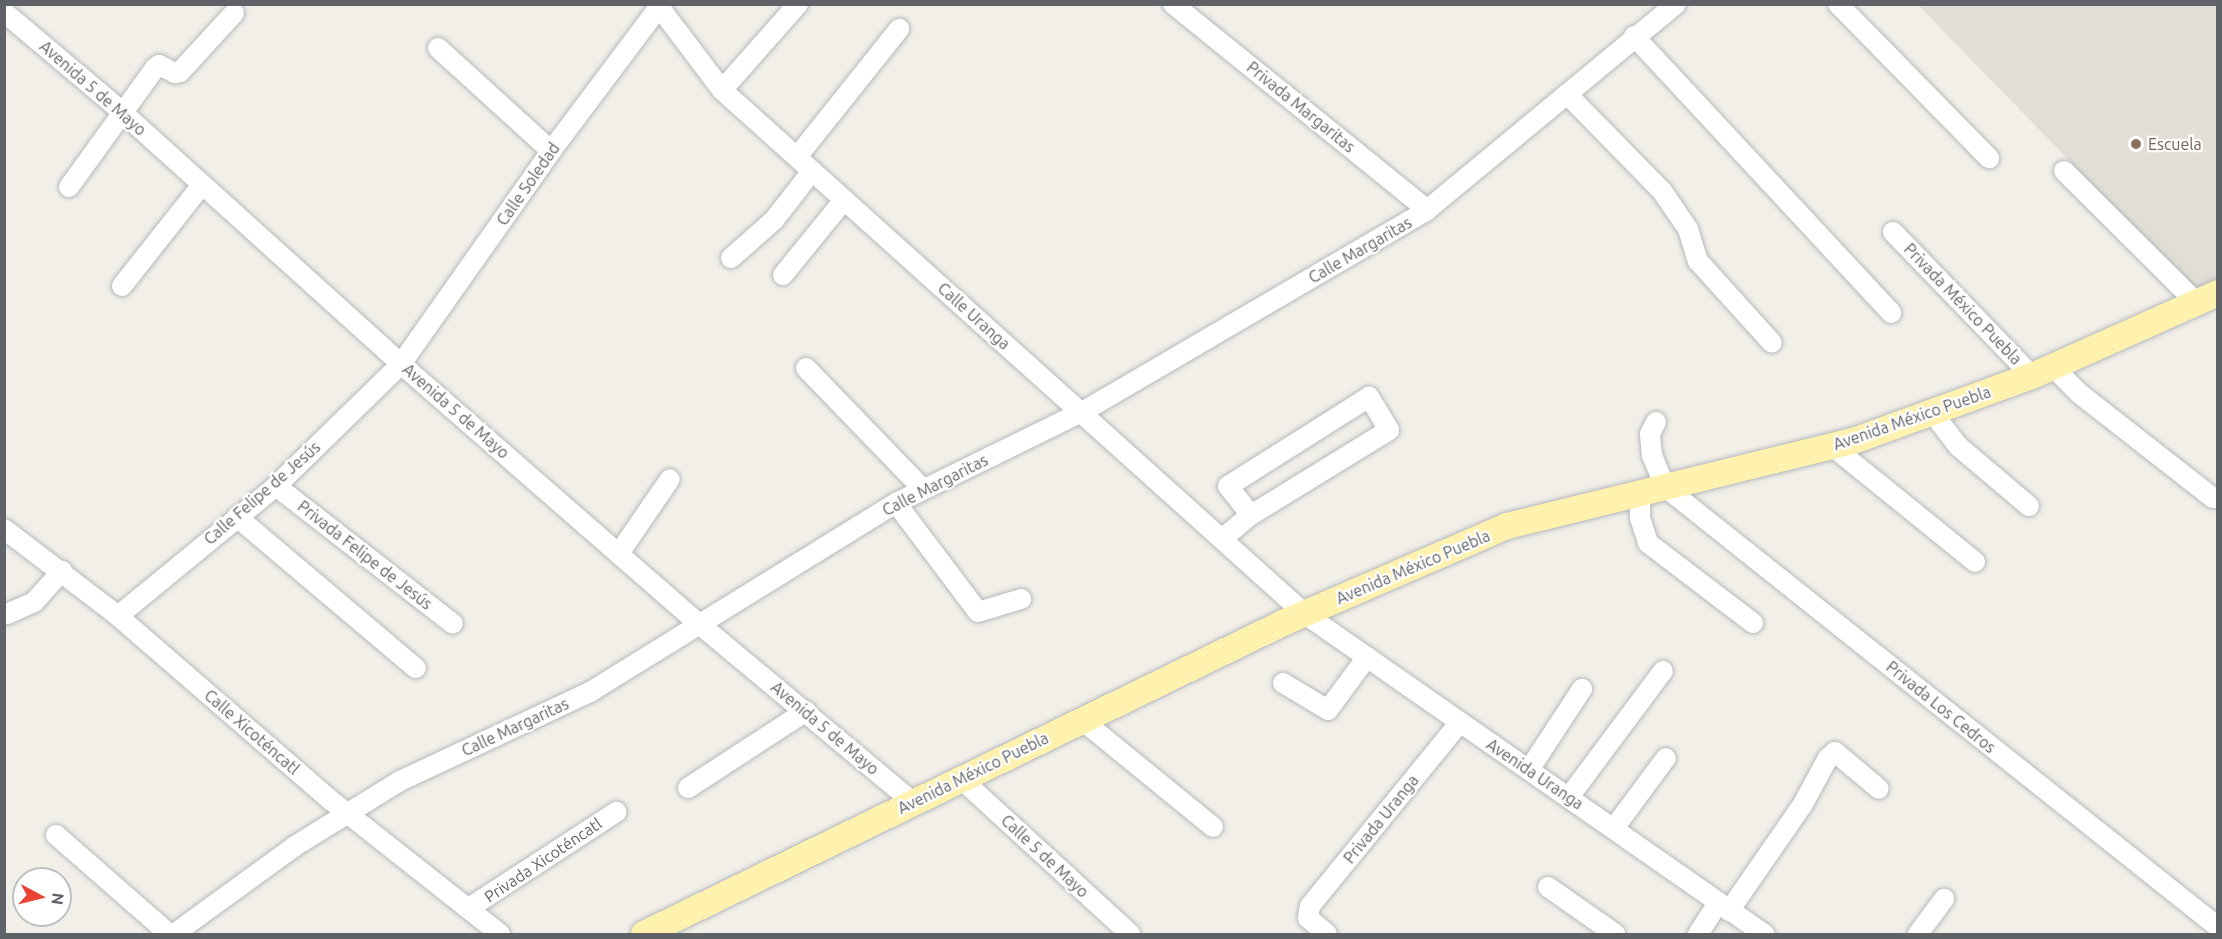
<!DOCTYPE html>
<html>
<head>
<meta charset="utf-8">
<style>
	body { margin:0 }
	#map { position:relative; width:2222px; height:939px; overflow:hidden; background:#f1efe8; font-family:Ubuntu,sans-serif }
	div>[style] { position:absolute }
	.education>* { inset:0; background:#e1ded6 }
	.roads { filter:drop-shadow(0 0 2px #b5b8bc) drop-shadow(0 0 2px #b5b8bc) }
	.minor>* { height:20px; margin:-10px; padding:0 10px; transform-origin:10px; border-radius:10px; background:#fff }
	.major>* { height:26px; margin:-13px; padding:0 13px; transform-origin:13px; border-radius:13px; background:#fff2af }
	.dots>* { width:16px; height:16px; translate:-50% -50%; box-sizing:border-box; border:3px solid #fff; border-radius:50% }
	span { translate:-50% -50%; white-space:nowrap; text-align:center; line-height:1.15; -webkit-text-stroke:4.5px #fff; paint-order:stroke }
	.street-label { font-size:16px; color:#5f6368 }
	.education-label { font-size:16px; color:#785e54 }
	.left { translate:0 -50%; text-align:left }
	.frame { position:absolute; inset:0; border:6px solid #5f6368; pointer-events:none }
	.north { position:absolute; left:12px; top:867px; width:60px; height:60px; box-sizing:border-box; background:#fff; border:2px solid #bfc1c3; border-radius:50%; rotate:97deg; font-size:16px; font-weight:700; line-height:24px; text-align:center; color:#5f6368 }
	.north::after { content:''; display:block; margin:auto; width:21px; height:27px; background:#ea4335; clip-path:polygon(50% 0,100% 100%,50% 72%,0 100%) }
</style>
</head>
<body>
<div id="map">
	<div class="education">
		<i style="clip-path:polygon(1918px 5px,2217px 5px,2217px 284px,2198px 293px)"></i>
	</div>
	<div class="roads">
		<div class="minor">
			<i style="left:657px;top:4px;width:108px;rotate:52.9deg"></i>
			<i style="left:722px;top:90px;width:784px;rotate:41.95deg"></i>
			<i style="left:1305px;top:614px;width:560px;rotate:34.88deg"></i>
			<i style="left:1173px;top:4px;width:327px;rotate:39deg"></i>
			<i style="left:1838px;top:4px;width:216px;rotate:45.6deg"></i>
			<i style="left:4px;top:12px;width:153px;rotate:40.2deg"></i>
			<i style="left:121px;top:111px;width:377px;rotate:42.1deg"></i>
			<i style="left:401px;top:364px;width:394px;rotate:41.1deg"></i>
			<i style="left:698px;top:623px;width:281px;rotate:39.8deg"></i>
			<i style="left:1634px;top:36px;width:378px;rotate:47.1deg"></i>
			<i style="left:438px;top:48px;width:153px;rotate:42.3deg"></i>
			<i style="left:722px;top:90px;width:115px;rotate:-48.5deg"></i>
			<i style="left:1567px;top:94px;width:136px;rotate:45.6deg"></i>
			<i style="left:1662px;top:191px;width:46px;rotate:55.6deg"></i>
			<i style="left:1688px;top:229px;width:34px;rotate:73deg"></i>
			<i style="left:1698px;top:261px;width:110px;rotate:47.9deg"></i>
			<i style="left:797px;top:157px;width:164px;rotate:-51.4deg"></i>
			<i style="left:2064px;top:171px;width:187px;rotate:44.8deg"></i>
			<i style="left:69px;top:187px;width:147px;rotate:-54.1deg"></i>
			<i style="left:155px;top:68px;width:5px;rotate:-37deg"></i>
			<i style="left:159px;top:65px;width:18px;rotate:27deg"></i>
			<i style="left:175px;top:73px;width:5px;rotate:-11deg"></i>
			<i style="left:180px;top:72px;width:80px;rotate:-47.5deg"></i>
			<i style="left:1893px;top:232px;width:200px;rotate:46deg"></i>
			<i style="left:731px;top:258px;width:57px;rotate:-41.5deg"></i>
			<i style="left:774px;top:220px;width:62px;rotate:-52.2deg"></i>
			<i style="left:783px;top:275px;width:97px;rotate:-50.9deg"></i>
			<i style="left:122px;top:286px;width:127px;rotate:-51.7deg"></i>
			<i style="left:2053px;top:367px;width:38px;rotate:45deg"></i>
			<i style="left:2080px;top:394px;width:169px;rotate:38deg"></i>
			<i style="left:806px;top:368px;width:168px;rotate:46deg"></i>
			<i style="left:1932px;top:412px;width:43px;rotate:52.6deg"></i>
			<i style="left:1958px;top:446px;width:93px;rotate:40.2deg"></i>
			<i style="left:1656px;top:422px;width:13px;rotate:117deg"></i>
			<i style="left:1650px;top:434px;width:21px;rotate:85deg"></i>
			<i style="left:1652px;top:455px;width:35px;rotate:68deg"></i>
			<i style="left:1665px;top:487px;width:707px;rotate:38.51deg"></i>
			<i style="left:1832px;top:446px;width:184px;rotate:39deg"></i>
			<i style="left:276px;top:486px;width:224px;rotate:37.9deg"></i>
			<i style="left:1640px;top:493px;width:25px;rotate:90deg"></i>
			<i style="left:1640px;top:518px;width:26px;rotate:72deg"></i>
			<i style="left:1648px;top:543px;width:132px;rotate:37.3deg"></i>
			<i style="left:896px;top:503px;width:136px;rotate:53deg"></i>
			<i style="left:978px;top:612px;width:45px;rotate:-16.8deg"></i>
			<i style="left:237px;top:517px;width:234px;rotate:40.2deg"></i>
			<i style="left:4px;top:529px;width:143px;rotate:37.3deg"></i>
			<i style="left:118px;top:616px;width:284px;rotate:40.9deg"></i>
			<i style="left:333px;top:802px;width:213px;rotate:38.3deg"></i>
			<i style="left:1222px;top:539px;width:38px;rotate:-40deg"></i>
			<i style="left:1251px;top:515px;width:162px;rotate:-31.6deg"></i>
			<i style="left:1389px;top:430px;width:39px;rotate:-121deg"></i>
			<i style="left:1369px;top:397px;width:167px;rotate:147.7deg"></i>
			<i style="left:1228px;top:486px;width:37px;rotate:52deg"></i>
			<i style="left:620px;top:552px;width:88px;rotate:-55.6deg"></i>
			<i style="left:7px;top:614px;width:30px;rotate:-24deg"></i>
			<i style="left:34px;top:602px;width:42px;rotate:-47.9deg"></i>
			<i style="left:118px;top:616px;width:205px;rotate:-39.4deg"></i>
			<i style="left:276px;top:486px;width:175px;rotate:-44.3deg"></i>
			<i style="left:401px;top:364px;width:261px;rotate:-54.8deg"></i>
			<i style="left:551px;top:151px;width:180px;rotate:-53.1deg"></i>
			<i style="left:1283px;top:683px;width:52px;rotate:31deg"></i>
			<i style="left:1328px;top:710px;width:66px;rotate:-53.7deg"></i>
			<i style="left:1082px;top:720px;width:169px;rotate:39.2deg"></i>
			<i style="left:1529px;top:770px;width:97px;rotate:-56.8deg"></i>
			<i style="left:960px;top:778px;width:231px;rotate:42.5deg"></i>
			<i style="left:688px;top:788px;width:141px;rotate:-33.1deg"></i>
			<i style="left:1569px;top:797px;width:157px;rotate:-53.3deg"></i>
			<i style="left:1614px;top:828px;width:87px;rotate:-53.4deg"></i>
			<i style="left:56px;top:835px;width:150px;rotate:41.2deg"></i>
			<i style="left:1548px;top:887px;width:82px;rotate:35deg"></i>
			<i style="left:469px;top:908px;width:176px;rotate:-33.1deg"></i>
			<i style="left:1729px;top:911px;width:130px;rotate:-55.3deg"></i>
			<i style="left:1803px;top:804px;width:52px;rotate:-61.5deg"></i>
			<i style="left:1828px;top:758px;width:9px;rotate:-41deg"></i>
			<i style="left:1835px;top:752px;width:57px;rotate:40.1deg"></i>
			<i style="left:174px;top:934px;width:150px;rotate:-36deg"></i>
			<i style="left:295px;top:846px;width:123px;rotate:-31.8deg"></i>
			<i style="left:400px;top:781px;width:210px;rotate:-25.1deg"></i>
			<i style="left:590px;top:692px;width:360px;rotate:-31.7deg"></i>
			<i style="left:896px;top:503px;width:207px;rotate:-26.1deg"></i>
			<i style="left:1082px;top:412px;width:400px;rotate:-30.3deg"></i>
			<i style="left:1427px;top:210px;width:323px;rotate:-39.6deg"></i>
			<i style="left:1327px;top:934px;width:25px;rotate:-140deg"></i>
			<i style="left:1308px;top:918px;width:12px;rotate:-81deg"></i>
			<i style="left:1310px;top:906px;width:237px;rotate:-50.8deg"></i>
			<i style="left:1698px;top:934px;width:37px;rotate:-57deg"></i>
			<i style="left:1918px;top:934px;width:44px;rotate:-53.4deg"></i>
		</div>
		<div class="major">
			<i style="left:644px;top:934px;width:711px;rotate:-25.95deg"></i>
			<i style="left:1283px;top:623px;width:244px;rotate:-23.4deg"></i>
			<i style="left:1507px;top:526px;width:356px;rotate:-13.8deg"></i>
			<i style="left:1853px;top:441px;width:190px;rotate:-20deg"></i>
			<i style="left:2032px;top:376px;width:204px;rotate:-24deg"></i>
		</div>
	</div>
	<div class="dots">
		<i style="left:2136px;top:144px;background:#8d6e63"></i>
	</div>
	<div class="street-label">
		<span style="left:93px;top:88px;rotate:41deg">Avenida 5 de Mayo</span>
		<span style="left:1301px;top:107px;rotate:39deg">Privada Margaritas</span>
		<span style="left:528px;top:184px;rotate:-55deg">Calle Soledad</span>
		<span style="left:1360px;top:250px;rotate:-30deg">Calle Margaritas</span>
		<span style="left:1963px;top:304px;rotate:46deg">Privada México Puebla</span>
		<span style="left:974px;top:316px;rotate:42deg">Calle Uranga</span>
		<span style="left:456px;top:411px;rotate:41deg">Avenida 5 de Mayo</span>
		<span style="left:1912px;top:418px;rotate:-19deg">Avenida México Puebla</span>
		<span style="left:935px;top:485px;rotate:-27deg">Calle Margaritas</span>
		<span style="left:262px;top:493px;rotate:-41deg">Calle Felipe de Jesús</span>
		<span style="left:365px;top:555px;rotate:38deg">Privada Felipe de Jesús</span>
		<span style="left:1413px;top:567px;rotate:-23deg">Avenida México Puebla</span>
		<span style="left:1941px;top:707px;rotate:39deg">Privada Los Cedros</span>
		<span style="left:515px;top:727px;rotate:-25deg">Calle Margaritas</span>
		<span style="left:825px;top:728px;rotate:40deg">Avenida 5 de Mayo</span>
		<span style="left:252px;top:732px;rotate:41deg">Calle Xicoténcatl</span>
		<span style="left:973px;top:773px;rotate:-26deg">Avenida México Puebla</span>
		<span style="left:1535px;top:774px;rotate:34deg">Avenida Uranga</span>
		<span style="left:1381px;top:819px;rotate:-51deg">Privada Uranga</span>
		<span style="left:1045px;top:856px;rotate:43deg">Calle 5 de Mayo</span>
		<span style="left:543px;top:860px;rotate:-34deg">Privada Xicoténcatl</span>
	</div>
	<div class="education-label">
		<span class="left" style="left:2148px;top:144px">Escuela</span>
	</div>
	<div class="frame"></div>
	<div class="north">N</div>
</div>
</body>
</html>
